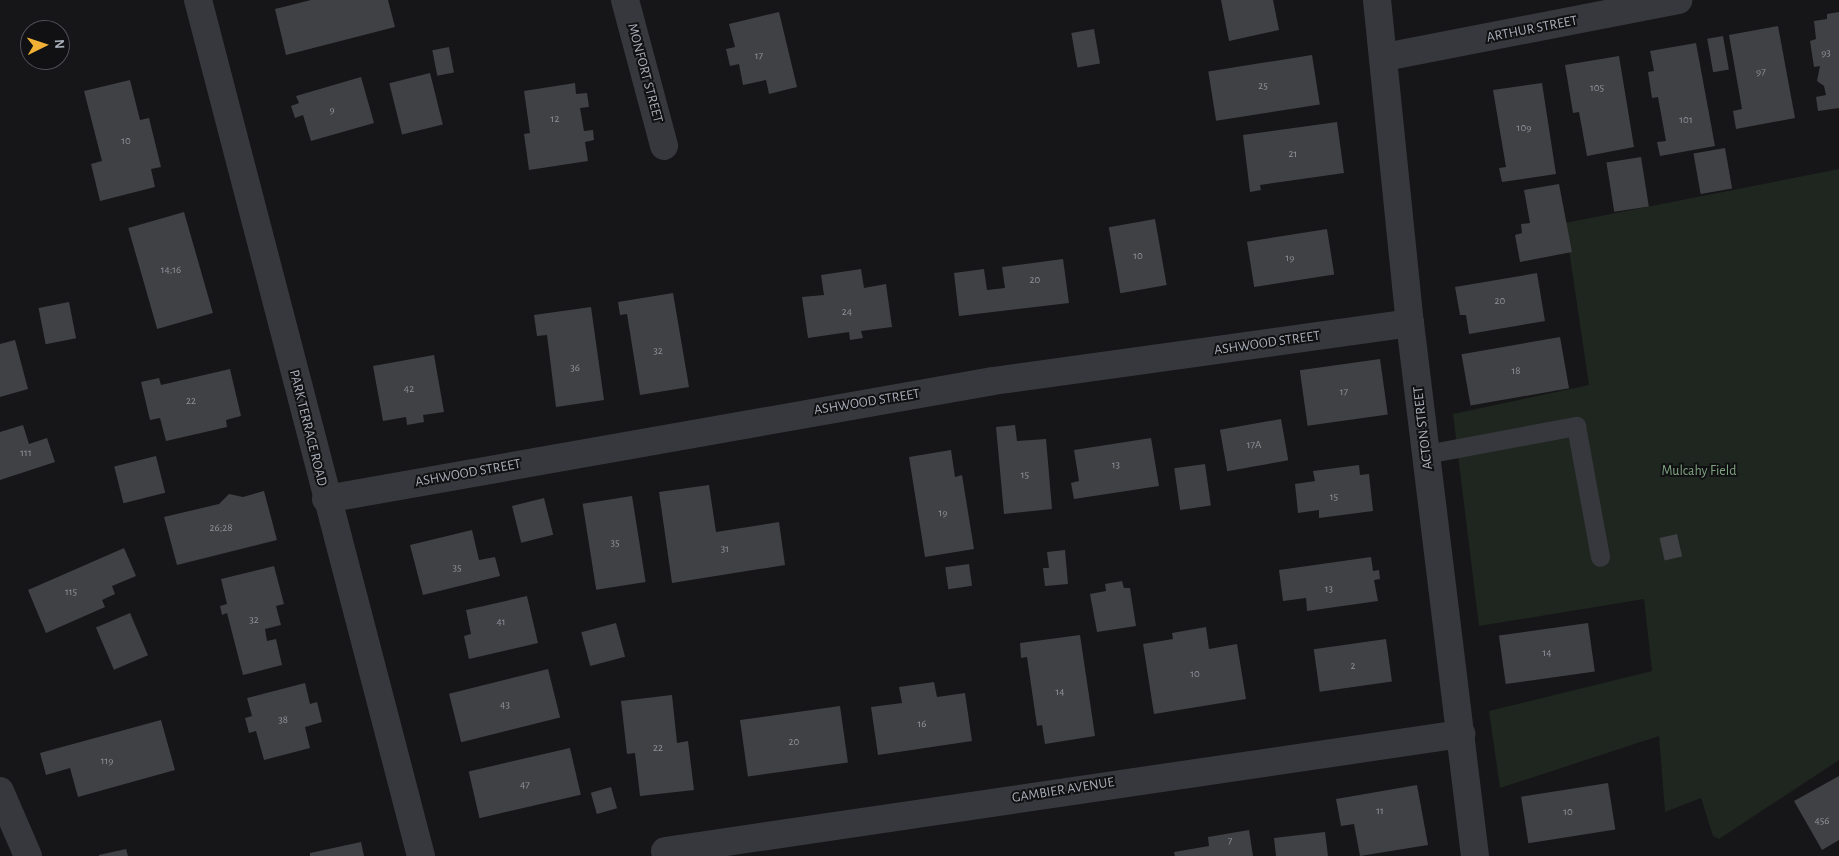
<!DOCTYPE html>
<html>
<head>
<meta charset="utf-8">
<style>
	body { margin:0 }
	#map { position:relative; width:1839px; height:856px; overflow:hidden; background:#161618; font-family:"Alegreya Sans",sans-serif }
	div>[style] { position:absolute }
	.green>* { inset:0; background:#1e261f }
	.building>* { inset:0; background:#404145; transform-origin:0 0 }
	.service>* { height:19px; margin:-9.5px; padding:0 9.5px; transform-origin:9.5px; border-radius:9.5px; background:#37383d }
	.minor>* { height:28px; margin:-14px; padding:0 14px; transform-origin:14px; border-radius:14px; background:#37383d }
	.tertiary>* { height:28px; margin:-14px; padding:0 14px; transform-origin:14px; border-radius:14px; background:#37383d }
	span { translate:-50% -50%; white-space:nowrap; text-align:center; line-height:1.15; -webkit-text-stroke:4px #111113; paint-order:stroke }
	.number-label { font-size:11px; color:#8e929b }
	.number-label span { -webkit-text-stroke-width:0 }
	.street-label { font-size:14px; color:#a8adb8 }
	.park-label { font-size:14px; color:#7fa381 }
	.north { position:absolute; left:20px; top:20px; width:50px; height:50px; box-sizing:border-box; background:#111113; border:1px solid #4d4f55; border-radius:50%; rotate:86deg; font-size:14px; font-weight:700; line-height:20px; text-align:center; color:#a8adb8 }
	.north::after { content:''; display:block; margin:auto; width:18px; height:22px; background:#f2b134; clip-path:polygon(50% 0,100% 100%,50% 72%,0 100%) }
</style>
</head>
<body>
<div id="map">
	<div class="green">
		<i style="clip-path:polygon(1839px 169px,1839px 760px,1719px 839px,1713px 836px,1701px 798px,1665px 812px,1659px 736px,1500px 788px,1489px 711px,1652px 671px,1644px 599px,1479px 626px,1453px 414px,1589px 385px,1565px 223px)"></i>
	</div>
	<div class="building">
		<i style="clip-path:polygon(311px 0,388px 0,395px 27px,286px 55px,275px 9px)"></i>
		<i style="clip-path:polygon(1221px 0,1273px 0,1279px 30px,1229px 41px)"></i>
		<i style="clip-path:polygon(779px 12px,797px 87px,769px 94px,766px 80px,743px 85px,739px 64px,730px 66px,726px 49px,735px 47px,729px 24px)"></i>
		<i style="clip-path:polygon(1839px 12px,1839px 108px,1818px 111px,1816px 97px,1826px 95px,1824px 86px,1817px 81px,1820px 66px,1814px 67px,1810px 41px,1816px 39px,1814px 21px,1827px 19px,1827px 14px)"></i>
		<i style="clip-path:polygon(1778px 26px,1795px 118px,1736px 129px,1733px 111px,1742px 109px,1729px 35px)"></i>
		<i style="left:1094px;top:29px;width:35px;height:23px;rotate:80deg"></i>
		<i style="left:1723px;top:36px;width:34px;height:16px;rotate:80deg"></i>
		<i style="clip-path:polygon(1696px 43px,1715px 146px,1660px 156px,1657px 142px,1666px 141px,1658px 97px,1652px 98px,1648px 72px,1654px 71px,1650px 51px)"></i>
		<i style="left:449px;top:47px;width:26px;height:17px;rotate:79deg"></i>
		<i style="left:1312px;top:55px;width:50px;height:105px;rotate:81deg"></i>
		<i style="clip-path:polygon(1619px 56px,1634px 147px,1587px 156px,1579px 112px,1573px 113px,1565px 65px)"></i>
		<i style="left:430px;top:73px;width:53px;height:42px;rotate:76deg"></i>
		<i style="clip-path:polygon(361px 77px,374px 123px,311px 141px,303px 115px,295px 118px,291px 106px,299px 103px,296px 96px)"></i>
		<i style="clip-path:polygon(130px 80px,140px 120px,149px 118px,161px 167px,151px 169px,155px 187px,100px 201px,91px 164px,102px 161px,84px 91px)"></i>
		<i style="clip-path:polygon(575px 83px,576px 94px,587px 93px,589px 107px,580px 108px,584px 131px,593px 130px,594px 140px,585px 142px,588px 161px,529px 170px,524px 134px,530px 133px,524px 91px)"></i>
		<i style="clip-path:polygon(1542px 83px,1556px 174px,1502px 182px,1499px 168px,1506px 167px,1493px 90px)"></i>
		<i style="clip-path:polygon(1337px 122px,1344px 173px,1260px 185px,1261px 190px,1250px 192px,1243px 135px)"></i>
		<i style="left:1725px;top:148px;width:41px;height:32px;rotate:80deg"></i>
		<i style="left:1641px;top:157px;width:50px;height:35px;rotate:81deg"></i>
		<i style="clip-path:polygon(1559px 184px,1572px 252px,1520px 262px,1515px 235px,1522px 233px,1521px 224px,1530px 223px,1524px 190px)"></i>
		<i style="left:184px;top:212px;width:105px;height:58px;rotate:74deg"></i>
		<i style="left:1155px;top:219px;width:67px;height:47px;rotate:80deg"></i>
		<i style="left:1327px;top:229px;width:46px;height:81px;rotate:81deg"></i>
		<i style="clip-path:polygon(1063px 259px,1069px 303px,959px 316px,954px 273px,984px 269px,987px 290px,1005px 288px,1002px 267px)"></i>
		<i style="clip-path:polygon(861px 269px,864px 288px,886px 284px,892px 327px,861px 331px,863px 338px,850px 340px,849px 332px,808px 338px,802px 297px,824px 295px,821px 275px)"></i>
		<i style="clip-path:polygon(1537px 273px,1545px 321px,1469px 334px,1466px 315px,1460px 315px,1455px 287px)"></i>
		<i style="clip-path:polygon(673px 293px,689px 387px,640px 395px,627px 314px,620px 315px,618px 302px)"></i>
		<i style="left:69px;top:302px;width:37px;height:31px;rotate:79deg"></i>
		<i style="clip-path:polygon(591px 307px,604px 400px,556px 407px,547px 335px,537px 336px,534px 315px)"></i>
		<i style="left:1560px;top:337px;width:52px;height:100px;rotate:80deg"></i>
		<i style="clip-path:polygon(15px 340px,28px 389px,0 397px,0 344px)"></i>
		<i style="clip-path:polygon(434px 355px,444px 412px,423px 415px,424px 422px,407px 425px,406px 417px,383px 421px,373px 366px)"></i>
		<i style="left:1380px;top:359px;width:56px;height:81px;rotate:82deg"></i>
		<i style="clip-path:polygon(230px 369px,241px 416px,226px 420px,227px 427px,166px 441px,160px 418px,150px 420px,141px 382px,159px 378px,161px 385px)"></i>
		<i style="left:1281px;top:419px;width:42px;height:62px;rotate:80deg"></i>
		<i style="clip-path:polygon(23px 425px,29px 444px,47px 438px,55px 462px,0 480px,0 432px)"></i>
		<i style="clip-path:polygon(1015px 425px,1017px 441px,1046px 439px,1052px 509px,1004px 514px,996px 427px)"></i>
		<i style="clip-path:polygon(1151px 438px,1159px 486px,1074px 499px,1071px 483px,1079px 481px,1074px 450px)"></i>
		<i style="clip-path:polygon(951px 450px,955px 477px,962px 475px,974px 549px,925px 557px,909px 457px)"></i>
		<i style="left:156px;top:456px;width:38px;height:43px;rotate:76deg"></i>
		<i style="left:1205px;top:464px;width:42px;height:31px;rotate:82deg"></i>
		<i style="clip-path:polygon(1359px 465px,1360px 475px,1369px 474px,1373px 511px,1319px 518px,1319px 510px,1298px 513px,1295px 484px,1315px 481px,1313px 471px)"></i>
		<i style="clip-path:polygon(709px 485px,716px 532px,779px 522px,785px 565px,672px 583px,659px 492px)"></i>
		<i style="clip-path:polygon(264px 491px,277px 540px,177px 565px,164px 517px,219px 504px,229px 494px,243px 497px)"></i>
		<i style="left:632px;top:496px;width:87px;height:50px;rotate:81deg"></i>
		<i style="left:544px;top:498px;width:38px;height:33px;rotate:76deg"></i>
		<i style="clip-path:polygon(472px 530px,479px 560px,495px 557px,500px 576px,423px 595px,410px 545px)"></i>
		<i style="left:1677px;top:534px;width:23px;height:18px;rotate:77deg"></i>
		<i style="clip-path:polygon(124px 548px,136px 576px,112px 586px,115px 594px,102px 600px,105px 607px,46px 633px,28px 590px)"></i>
		<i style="clip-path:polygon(1065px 550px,1068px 584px,1045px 586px,1043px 568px,1049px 568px,1047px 552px)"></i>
		<i style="clip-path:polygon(1371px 557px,1373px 571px,1379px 570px,1380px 579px,1374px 580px,1378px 601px,1307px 611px,1306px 598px,1283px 601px,1279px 570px)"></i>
		<i style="left:969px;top:564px;width:22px;height:24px;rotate:82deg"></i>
		<i style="clip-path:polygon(274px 566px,284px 604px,276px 606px,281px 625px,265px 629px,267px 641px,276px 639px,282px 665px,243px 675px,227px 613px,222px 615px,220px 606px,227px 604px,221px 579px)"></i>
		<i style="clip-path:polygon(1122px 581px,1124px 588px,1130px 588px,1136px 626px,1097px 632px,1090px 594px,1106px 591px,1105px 584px)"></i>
		<i style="clip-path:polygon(527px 596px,538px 643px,469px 659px,464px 636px,471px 634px,466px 610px)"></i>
		<i style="left:130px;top:613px;width:46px;height:37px;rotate:67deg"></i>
		<i style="left:616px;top:623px;width:35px;height:36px;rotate:75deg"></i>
		<i style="left:1588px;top:623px;width:49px;height:90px;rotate:82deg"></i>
		<i style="clip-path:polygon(1206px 627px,1209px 649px,1237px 644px,1246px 699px,1154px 714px,1143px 644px,1173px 639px,1172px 633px)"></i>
		<i style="clip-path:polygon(1080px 635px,1095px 736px,1045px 744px,1042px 725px,1037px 726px,1027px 657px,1021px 658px,1020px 643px)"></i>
		<i style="left:1386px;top:639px;width:43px;height:73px;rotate:82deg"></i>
		<i style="left:548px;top:669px;width:50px;height:102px;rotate:76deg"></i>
		<i style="clip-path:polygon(934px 682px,937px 697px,965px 693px,972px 741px,878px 755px,871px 707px,902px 703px,899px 687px)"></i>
		<i style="clip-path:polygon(305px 683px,310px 704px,317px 702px,322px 722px,305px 727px,310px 748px,264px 760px,256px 731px,249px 733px,245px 718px,252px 716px,247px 698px)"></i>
		<i style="clip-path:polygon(672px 695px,677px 743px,688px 741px,694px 790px,640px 796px,635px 753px,627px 754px,621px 701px)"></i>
		<i style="left:840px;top:706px;width:57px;height:101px;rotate:82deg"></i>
		<i style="clip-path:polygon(161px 720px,175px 770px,78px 797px,70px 768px,46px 775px,40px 753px)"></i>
		<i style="left:570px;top:748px;width:48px;height:104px;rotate:77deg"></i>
		<i style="clip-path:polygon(1839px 776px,1839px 840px,1822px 850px,1794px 801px)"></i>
		<i style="left:1608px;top:783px;width:47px;height:88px;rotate:81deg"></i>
		<i style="clip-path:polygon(1417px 785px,1428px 845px,1360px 856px,1354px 824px,1341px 826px,1336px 799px)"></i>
		<i style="left:611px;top:787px;width:22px;height:21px;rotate:74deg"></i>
		<i style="clip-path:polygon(1249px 830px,1253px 856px,1175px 856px,1174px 852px,1209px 846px,1208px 837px)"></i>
		<i style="clip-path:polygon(1325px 832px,1328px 856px,1276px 856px,1274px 838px)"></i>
		<i style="clip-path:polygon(361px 842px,364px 856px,310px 856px,310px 853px)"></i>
		<i style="clip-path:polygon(126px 849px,128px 856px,99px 856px,99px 855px)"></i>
	</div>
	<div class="service">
		<i style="left:1426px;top:454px;width:153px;rotate:-10.6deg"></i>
		<i style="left:1576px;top:426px;width:133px;rotate:79.6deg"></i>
	</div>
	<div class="minor">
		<i style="left:198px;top:0;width:885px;rotate:75.4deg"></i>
		<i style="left:625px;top:0;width:151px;rotate:75deg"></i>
		<i style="left:1377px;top:0;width:325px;rotate:84.2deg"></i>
		<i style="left:1410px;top:323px;width:537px;rotate:83.05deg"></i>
		<i style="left:1385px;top:57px;width:299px;rotate:-11deg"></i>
		<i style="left:326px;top:499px;width:677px;rotate:-10.03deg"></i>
		<i style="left:993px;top:381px;width:421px;rotate:-7.9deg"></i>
		<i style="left:665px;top:851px;width:805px;rotate:-8.36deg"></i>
	</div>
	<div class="tertiary">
		<i style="left:0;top:791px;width:71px;rotate:66.7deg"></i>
	</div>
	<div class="number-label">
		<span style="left:1826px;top:53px">93</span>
		<span style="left:759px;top:56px">17</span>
		<span style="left:1761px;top:72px">97</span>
		<span style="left:1263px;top:86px">25</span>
		<span style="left:1597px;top:88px">105</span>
		<span style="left:332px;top:110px">9</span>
		<span style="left:555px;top:119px">12</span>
		<span style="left:1686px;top:120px">101</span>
		<span style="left:1524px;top:128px">109</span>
		<span style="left:126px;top:141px">10</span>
		<span style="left:1293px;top:154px">21</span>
		<span style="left:1138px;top:256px">10</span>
		<span style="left:1290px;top:258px">19</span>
		<span style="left:171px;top:270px">14;16</span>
		<span style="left:1035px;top:280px">20</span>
		<span style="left:1500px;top:301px">20</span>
		<span style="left:847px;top:312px">24</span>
		<span style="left:658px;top:351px">32</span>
		<span style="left:575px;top:368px">36</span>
		<span style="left:1516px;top:371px">18</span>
		<span style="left:409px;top:389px">42</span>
		<span style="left:1344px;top:392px">17</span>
		<span style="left:191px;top:401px">22</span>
		<span style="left:1254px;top:445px">17A</span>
		<span style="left:26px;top:453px">111</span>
		<span style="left:1116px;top:465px">13</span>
		<span style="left:1025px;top:475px">15</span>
		<span style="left:1334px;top:497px">15</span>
		<span style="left:943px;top:513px">19</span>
		<span style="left:221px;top:528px">26;28</span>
		<span style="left:615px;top:543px">35</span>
		<span style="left:725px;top:549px">31</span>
		<span style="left:457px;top:568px">35</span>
		<span style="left:1329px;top:589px">13</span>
		<span style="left:71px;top:592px">115</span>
		<span style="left:254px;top:620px">32</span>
		<span style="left:501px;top:622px">41</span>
		<span style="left:1547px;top:653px">14</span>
		<span style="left:1353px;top:666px">2</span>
		<span style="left:1195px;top:674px">10</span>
		<span style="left:1060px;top:692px">14</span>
		<span style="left:505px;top:705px">43</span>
		<span style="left:283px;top:720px">38</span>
		<span style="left:922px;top:724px">16</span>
		<span style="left:794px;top:742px">20</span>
		<span style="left:658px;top:748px">22</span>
		<span style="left:107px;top:761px">119</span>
		<span style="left:525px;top:785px">47</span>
		<span style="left:1380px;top:811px">11</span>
		<span style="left:1568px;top:812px">10</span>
		<span style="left:1822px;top:821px">456</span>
		<span style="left:1230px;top:841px">7</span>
	</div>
	<div class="street-label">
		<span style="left:1532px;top:29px;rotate:-11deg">ARTHUR STREET</span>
		<span style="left:645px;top:73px;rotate:75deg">MONFORT STREET</span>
		<span style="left:1267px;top:343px;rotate:-8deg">ASHWOOD STREET</span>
		<span style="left:867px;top:402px;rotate:-9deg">ASHWOOD STREET</span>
		<span style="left:308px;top:428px;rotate:76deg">PARK TERRACE ROAD</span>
		<span style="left:1423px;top:428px;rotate:-97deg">ACTON STREET</span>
		<span style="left:468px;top:473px;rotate:-10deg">ASHWOOD STREET</span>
		<span style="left:1063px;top:790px;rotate:-9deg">GAMBIER AVENUE</span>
	</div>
	<div class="park-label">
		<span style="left:1699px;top:471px">Mulcahy Field</span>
	</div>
	<div class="north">N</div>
</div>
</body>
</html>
